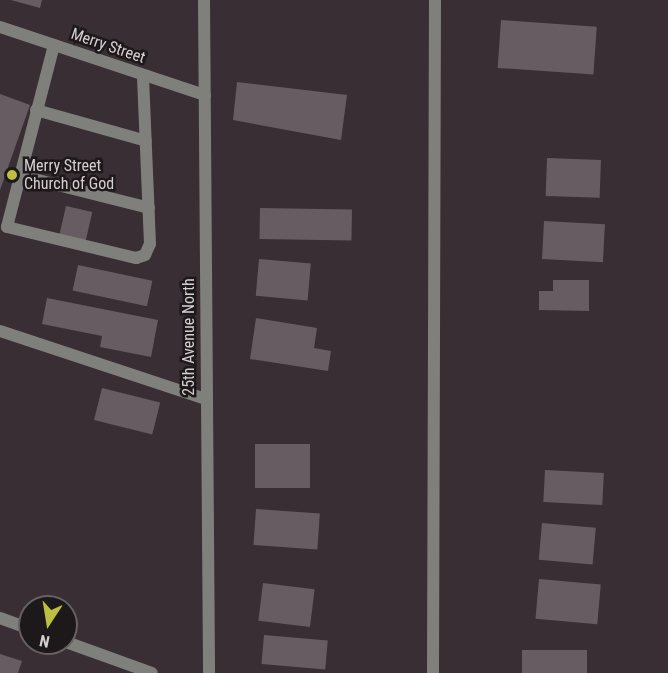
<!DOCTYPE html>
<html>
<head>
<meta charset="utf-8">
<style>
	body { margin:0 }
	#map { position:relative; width:668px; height:673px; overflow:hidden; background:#382e33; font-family:"Roboto Condensed",sans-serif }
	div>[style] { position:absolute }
	.building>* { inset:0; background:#675c61; transform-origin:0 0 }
	.lane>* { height:12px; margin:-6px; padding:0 6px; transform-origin:6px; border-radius:6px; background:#7f807b }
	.street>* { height:12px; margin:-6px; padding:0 6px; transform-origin:6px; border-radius:6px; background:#7f807b }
	.dots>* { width:16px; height:16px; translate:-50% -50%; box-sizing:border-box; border:3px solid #1d181a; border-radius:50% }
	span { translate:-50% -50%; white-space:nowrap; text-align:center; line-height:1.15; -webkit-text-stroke:5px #1d181a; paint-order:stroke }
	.street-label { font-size:16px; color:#d6cfd2 }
	.poi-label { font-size:16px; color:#d6cfd2 }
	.left { translate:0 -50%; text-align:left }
	.north { position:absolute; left:18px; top:595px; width:60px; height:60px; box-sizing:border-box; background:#1d181a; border:2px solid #676164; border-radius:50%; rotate:192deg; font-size:16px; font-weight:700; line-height:24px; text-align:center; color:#d6cfd2 }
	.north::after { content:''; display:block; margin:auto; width:21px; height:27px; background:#bdbf43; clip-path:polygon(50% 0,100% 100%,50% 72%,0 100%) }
</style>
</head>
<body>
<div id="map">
	<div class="building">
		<i style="clip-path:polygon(11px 0,42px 0,40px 8px)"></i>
		<i style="left:501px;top:20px;width:96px;height:48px;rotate:4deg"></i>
		<i style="clip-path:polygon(237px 82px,347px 95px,341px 140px,233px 120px)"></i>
		<i style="clip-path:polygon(0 94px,30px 105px,0 190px)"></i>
		<i style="left:547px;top:158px;width:54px;height:38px;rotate:2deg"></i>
		<i style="left:66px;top:206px;width:27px;height:32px;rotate:13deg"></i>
		<i style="left:260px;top:208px;width:92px;height:31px;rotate:1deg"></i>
		<i style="left:544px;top:221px;width:61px;height:38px;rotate:3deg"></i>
		<i style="left:259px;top:259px;width:52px;height:37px;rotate:5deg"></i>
		<i style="left:78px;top:265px;width:76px;height:26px;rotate:12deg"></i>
		<i style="clip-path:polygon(553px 280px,589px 280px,589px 311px,539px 310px,539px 291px,553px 291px)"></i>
		<i style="clip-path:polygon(47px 298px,158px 320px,151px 357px,100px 347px,102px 336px,42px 324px)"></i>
		<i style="clip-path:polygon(256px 318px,317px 328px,314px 348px,331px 351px,328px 371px,250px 359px)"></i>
		<i style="left:102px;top:388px;width:60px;height:33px;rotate:14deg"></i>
		<i style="left:255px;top:444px;width:55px;height:44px"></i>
		<i style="left:545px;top:470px;width:59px;height:32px;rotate:3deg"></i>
		<i style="left:256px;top:509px;width:64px;height:36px;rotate:4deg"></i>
		<i style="left:542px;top:523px;width:54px;height:37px;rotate:5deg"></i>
		<i style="left:539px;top:579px;width:62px;height:40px;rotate:5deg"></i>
		<i style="left:263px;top:583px;width:52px;height:38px;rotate:7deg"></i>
		<i style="left:264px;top:635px;width:64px;height:29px;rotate:5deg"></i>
		<i style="left:522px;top:650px;width:65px;height:23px"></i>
		<i style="clip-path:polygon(0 654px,22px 661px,18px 673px,0 673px)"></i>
	</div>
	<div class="lane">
		<i style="left:54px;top:45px;width:188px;rotate:104.5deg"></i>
		<i style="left:7px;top:227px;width:133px;rotate:13.5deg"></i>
		<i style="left:136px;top:258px;width:9px;rotate:-18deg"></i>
		<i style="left:145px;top:255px;width:12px;rotate:-66deg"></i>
		<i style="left:150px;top:244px;width:169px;rotate:-92.4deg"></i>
		<i style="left:36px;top:110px;width:114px;rotate:15.7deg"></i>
		<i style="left:18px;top:175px;width:135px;rotate:14.1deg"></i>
		<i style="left:0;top:331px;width:217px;rotate:18.3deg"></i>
		<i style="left:433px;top:673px;width:673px;rotate:-89.83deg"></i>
	</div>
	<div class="street">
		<i style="left:204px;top:0;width:673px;rotate:89.57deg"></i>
		<i style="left:0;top:27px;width:216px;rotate:18.4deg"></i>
		<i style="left:0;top:618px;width:32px;rotate:20deg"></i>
		<i style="left:66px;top:642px;width:91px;rotate:19.8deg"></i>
	</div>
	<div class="dots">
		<i style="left:12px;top:175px;background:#bdbf43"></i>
	</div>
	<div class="street-label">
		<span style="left:108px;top:46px;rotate:19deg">Merry Street</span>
		<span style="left:189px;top:337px;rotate:-90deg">25th Avenue North</span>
	</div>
	<div class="poi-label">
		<span class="left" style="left:24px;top:175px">Merry Street<br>Church of God</span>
	</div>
	<div class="north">N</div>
</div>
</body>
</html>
